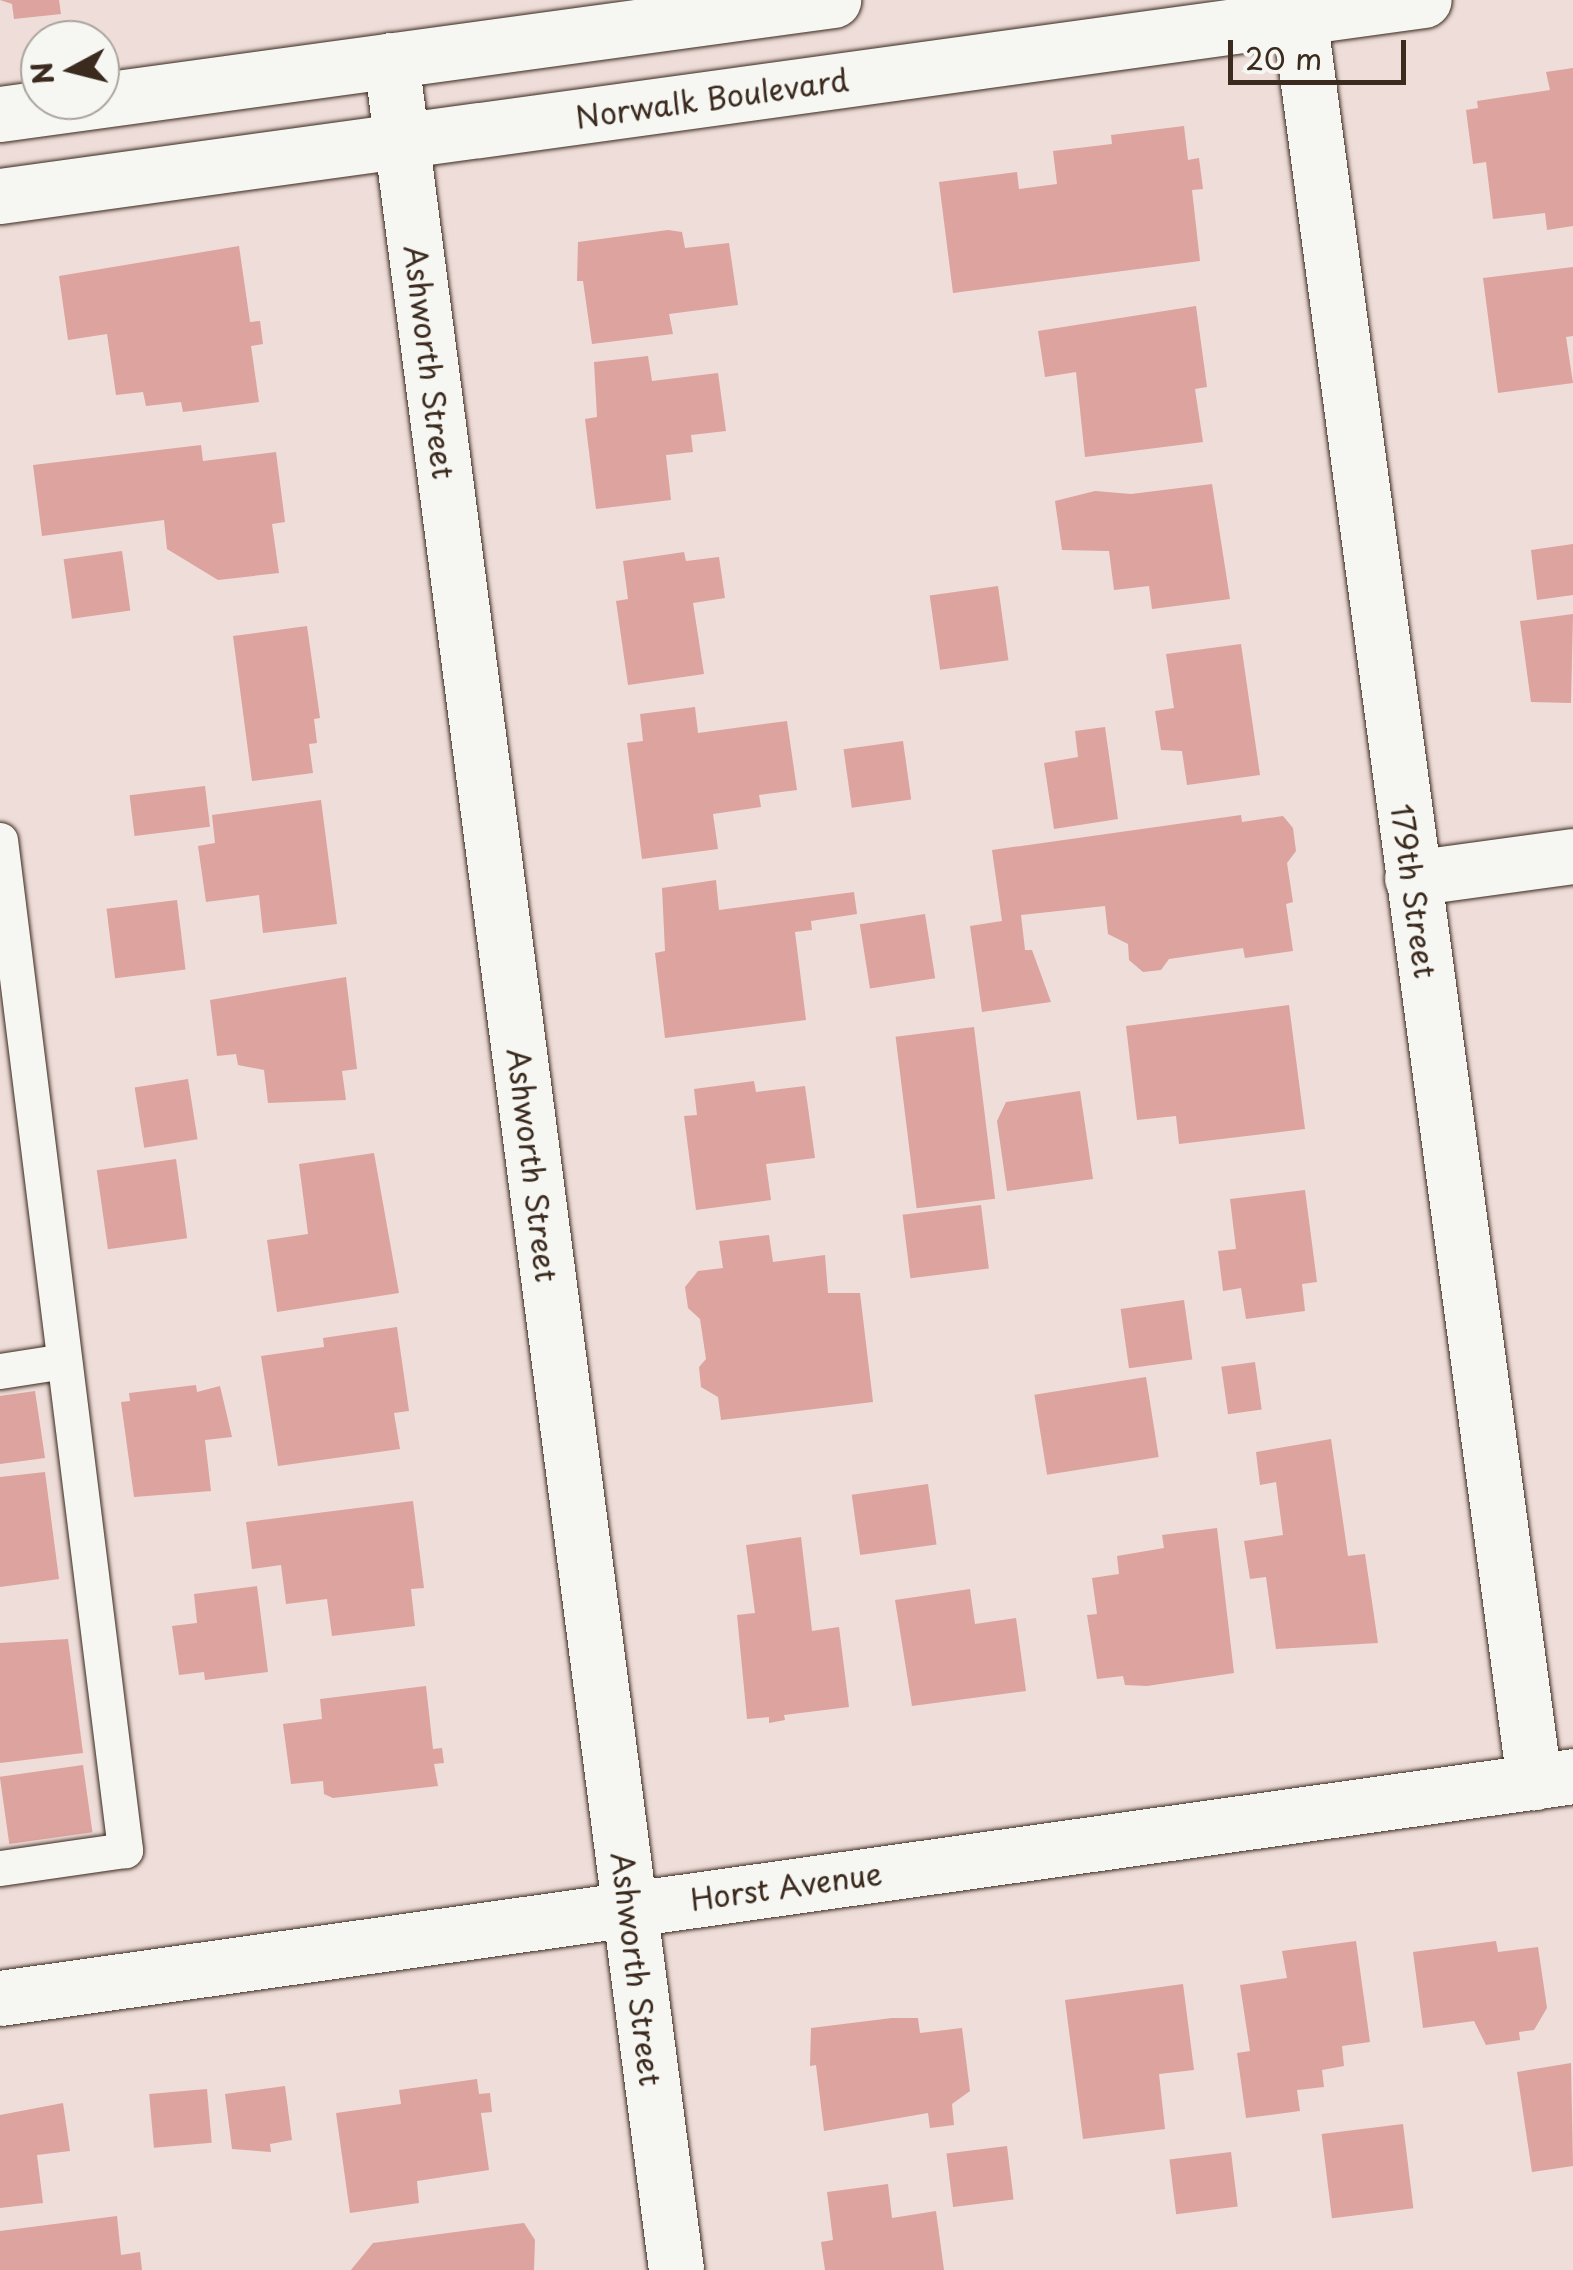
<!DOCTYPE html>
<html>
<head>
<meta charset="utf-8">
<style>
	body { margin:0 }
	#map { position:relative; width:1573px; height:2270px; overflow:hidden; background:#eeddd9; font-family:"Playpen Sans",sans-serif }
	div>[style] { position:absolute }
	.building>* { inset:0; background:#dda39e; transform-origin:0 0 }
	.roads { filter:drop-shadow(0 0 2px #3b2a1e) drop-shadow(0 0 2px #3b2a1e) }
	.lane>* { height:35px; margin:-17.5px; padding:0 17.5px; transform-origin:17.5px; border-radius:17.5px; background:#f6f6f2 }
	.street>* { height:55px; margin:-27.5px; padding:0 27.5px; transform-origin:27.5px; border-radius:27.5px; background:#f6f6f2 }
	.secondary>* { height:55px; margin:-27.5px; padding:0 27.5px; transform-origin:27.5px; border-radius:27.5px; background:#f6f6f2 }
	span { translate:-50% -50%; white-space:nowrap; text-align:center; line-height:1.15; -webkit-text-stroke:9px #f6f6f2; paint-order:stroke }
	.street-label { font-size:30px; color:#3b2a1e }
	.north { position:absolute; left:20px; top:20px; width:100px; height:100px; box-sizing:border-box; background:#f6f6f2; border:2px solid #aba49d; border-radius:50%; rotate:263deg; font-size:28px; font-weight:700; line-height:40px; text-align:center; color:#3b2a1e }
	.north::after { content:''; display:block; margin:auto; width:35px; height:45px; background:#3b2a1e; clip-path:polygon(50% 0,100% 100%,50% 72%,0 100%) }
	.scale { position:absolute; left:1228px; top:40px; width:178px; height:45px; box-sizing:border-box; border:5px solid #3b2a1e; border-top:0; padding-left:12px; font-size:30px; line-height:35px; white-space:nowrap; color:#3b2a1e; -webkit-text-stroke:8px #f6f6f2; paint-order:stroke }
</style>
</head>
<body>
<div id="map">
	<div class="building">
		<i style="clip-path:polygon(0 0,59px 0,61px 14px,14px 19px,12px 4px)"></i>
		<i style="clip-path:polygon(1573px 68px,1573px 226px,1547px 230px,1545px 213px,1493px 219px,1486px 162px,1473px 164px,1466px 110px,1478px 108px,1477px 101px,1550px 90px,1546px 72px)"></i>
		<i style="clip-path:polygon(1184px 126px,1188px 160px,1199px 158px,1203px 189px,1192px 190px,1200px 261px,953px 293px,939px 182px,1017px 172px,1019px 189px,1057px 184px,1053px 151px,1112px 144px,1111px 135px)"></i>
		<i style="clip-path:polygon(668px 230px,682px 232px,685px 248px,729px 243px,738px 305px,669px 314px,673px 334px,592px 344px,583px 281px,577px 281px,578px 242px)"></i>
		<i style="clip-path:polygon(239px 246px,250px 322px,260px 321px,263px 344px,251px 346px,259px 402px,183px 412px,181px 402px,146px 406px,143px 392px,116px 395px,107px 334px,68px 340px,59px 276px)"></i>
		<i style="clip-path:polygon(1573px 267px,1573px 336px,1566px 337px,1573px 383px,1498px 393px,1483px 278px)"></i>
		<i style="clip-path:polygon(1196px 306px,1207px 387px,1195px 389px,1203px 442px,1085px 457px,1076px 372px,1045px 377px,1038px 331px)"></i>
		<i style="clip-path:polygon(648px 356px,652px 381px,718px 373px,726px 431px,691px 435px,693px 452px,666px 455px,671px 500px,596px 509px,585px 419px,597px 417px,594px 362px)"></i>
		<i style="clip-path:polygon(201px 445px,203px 461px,276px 452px,285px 522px,272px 524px,279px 573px,218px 580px,167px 549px,164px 520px,42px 536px,33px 465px)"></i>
		<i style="clip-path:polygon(1212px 484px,1230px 599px,1152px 609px,1149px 586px,1114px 590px,1109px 551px,1062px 550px,1055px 501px,1095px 491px,1131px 494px)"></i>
		<i style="clip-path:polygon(1573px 544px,1573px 595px,1537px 600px,1531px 550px)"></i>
		<i style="left:122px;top:551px;width:60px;height:59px;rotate:82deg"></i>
		<i style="clip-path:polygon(684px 552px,686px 561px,719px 557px,725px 598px,693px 603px,704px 674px,628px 685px,616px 601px,628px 599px,623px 561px)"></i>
		<i style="left:998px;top:586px;width:75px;height:69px;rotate:82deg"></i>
		<i style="clip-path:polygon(1573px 614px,1571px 703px,1531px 702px,1520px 621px)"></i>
		<i style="clip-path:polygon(307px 626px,320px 718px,314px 719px,317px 743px,309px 744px,313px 773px,252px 781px,233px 636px)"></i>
		<i style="clip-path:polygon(1241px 644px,1260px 775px,1187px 785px,1182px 751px,1161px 750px,1155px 711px,1174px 708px,1166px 654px)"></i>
		<i style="clip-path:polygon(695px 707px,698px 733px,787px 721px,797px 790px,759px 795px,761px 807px,713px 814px,718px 849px,642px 859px,627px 743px,643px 741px,640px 714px)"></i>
		<i style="clip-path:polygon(1105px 727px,1118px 819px,1054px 829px,1044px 763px,1078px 757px,1075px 731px)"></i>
		<i style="left:903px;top:741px;width:59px;height:60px;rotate:82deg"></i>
		<i style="left:205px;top:786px;width:41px;height:76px;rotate:83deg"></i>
		<i style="clip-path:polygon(321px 800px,337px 924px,263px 933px,259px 895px,206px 902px,198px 846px,215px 843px,212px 815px)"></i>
		<i style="clip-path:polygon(1241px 815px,1242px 822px,1283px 816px,1293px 828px,1296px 851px,1287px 863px,1293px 902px,1286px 904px,1293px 951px,1245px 958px,1243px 948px,1169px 959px,1161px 970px,1143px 972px,1129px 960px,1128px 944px,1108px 934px,1105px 906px,1021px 915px,1025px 950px,1032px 950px,1051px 1002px,982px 1012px,970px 926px,1002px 921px,992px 850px)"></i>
		<i style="clip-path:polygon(716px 880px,719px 910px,854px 892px,857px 914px,811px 921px,812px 930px,795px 932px,806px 1020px,665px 1038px,655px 953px,665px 951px,662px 888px)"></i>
		<i style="left:177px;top:900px;width:70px;height:71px;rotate:83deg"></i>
		<i style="left:925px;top:914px;width:65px;height:66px;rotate:81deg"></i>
		<i style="clip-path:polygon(346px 977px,357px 1069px,342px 1071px,346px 1100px,268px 1103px,264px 1070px,238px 1065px,236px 1054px,217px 1056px,210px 1000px)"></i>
		<i style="clip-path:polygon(1289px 1005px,1305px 1129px,1179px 1144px,1176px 1116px,1137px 1120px,1126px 1026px)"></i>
		<i style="left:974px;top:1027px;width:173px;height:79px;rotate:83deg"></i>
		<i style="left:188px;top:1079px;width:61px;height:54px;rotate:81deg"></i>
		<i style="clip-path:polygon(754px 1081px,756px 1092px,805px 1086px,815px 1158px,766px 1164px,771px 1200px,696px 1210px,684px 1116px,697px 1115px,694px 1089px)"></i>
		<i style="clip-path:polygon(1080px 1091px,1093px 1179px,1007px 1191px,997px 1121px,1006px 1102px)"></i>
		<i style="clip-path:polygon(374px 1153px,399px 1293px,277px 1312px,267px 1240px,308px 1234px,299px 1164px)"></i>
		<i style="left:176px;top:1159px;width:80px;height:80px;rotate:82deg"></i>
		<i style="clip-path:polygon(1305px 1190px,1317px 1282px,1302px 1284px,1305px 1311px,1246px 1319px,1241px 1288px,1223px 1291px,1218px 1251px,1236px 1249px,1230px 1199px)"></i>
		<i style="left:981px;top:1205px;width:64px;height:79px;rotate:83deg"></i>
		<i style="clip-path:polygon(769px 1235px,773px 1262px,825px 1255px,828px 1293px,860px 1293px,873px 1402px,721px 1420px,718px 1397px,701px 1387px,699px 1367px,706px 1359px,700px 1319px,688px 1308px,685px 1287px,698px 1271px,723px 1268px,719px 1241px)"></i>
		<i style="left:1184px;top:1300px;width:60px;height:64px;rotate:82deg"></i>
		<i style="clip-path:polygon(397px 1327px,409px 1411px,394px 1413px,400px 1449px,278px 1466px,261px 1356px,324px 1347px,323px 1338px)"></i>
		<i style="left:1255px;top:1362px;width:48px;height:34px;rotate:82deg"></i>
		<i style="left:1146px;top:1377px;width:81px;height:113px;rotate:81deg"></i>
		<i style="clip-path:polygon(196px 1385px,197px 1392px,220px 1386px,232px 1437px,205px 1440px,211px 1491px,134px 1497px,121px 1402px,130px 1401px,129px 1393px)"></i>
		<i style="clip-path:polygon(35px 1391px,45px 1458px,0 1464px,0 1396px)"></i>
		<i style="clip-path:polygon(1331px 1439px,1348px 1556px,1365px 1554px,1378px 1643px,1276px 1649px,1266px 1577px,1250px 1579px,1244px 1541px,1283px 1535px,1276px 1482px,1260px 1485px,1256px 1452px)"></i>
		<i style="clip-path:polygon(45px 1472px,59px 1579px,0 1587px,0 1477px)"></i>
		<i style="left:928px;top:1484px;width:61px;height:77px;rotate:82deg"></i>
		<i style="clip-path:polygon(413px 1501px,424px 1588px,411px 1589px,415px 1626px,332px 1636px,327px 1599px,286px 1604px,281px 1565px,252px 1569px,246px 1522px)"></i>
		<i style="clip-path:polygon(1217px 1528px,1234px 1673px,1147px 1686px,1125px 1685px,1123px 1676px,1097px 1679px,1087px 1615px,1097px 1614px,1092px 1578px,1119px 1574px,1117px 1556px,1164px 1548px,1162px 1535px)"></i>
		<i style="clip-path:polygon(801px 1537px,812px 1631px,839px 1627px,849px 1707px,784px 1715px,785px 1720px,769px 1723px,769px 1717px,747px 1719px,737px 1615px,755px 1613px,746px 1545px)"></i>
		<i style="clip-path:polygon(257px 1586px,268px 1672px,205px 1680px,204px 1672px,179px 1675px,172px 1626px,197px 1623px,194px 1594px)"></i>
		<i style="clip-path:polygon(970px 1589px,975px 1624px,1016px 1618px,1026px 1691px,912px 1706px,895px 1600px)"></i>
		<i style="clip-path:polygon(68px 1639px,83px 1753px,0 1763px,0 1643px)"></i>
		<i style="clip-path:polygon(426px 1686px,433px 1749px,442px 1748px,444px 1763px,434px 1764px,438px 1786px,333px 1798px,324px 1794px,323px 1781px,291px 1784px,283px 1724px,322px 1719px,320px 1699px)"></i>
		<i style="left:83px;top:1765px;width:68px;height:84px;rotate:82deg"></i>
		<i style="clip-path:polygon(1356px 1941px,1370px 2042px,1342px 2046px,1344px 2066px,1322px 2070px,1324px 2087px,1297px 2090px,1300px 2111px,1246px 2118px,1237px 2053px,1250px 2051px,1240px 1985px,1287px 1978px,1282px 1951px)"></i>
		<i style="clip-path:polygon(1496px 1941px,1498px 1952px,1538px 1947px,1547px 2008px,1534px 2030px,1519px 2032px,1520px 2040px,1486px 2045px,1474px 2021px,1423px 2028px,1413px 1952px)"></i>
		<i style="clip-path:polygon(1183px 1984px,1194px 2070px,1159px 2074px,1165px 2129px,1083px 2139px,1065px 2000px)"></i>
		<i style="clip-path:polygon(892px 2018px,918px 2018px,920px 2033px,962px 2028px,970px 2091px,952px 2104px,954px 2125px,930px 2128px,928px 2113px,824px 2131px,816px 2065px,810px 2066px,811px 2028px)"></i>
		<i style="clip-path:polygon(1571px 2063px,1573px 2166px,1532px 2172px,1517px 2072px)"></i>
		<i style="clip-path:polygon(477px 2079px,479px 2094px,490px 2093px,492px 2112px,481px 2113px,489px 2170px,417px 2181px,419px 2203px,350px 2213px,336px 2113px,401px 2104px,399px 2090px)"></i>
		<i style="clip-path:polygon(285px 2086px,292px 2140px,270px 2144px,271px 2152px,232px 2149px,225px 2094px)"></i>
		<i style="left:207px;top:2089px;width:54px;height:58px;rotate:85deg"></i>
		<i style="clip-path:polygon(63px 2103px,70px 2151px,37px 2155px,43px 2203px,0 2208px,0 2115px)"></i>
		<i style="left:1403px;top:2124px;width:85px;height:82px;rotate:83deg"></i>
		<i style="left:1007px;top:2146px;width:54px;height:61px;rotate:83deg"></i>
		<i style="left:1231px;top:2152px;width:55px;height:62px;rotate:83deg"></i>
		<i style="clip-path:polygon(888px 2184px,892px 2218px,936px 2211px,944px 2270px,825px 2270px,821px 2242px,833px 2240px,827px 2192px)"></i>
		<i style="clip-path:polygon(117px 2216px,121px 2255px,140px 2252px,142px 2270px,0 2270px,0 2231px)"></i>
		<i style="clip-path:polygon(524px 2223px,535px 2240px,534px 2270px,351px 2270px,373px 2243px)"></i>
	</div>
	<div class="roads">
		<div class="lane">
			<i style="left:0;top:840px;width:1018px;rotate:82.94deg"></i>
			<i style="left:125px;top:1850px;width:126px;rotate:171.8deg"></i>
			<i style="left:0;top:1371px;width:65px;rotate:-8.9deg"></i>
		</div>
		<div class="street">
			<i style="left:1297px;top:0;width:1798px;rotate:82.42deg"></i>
			<i style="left:391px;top:60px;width:2228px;rotate:82.65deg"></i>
			<i style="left:1412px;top:878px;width:162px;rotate:-7.8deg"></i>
			<i style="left:0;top:1998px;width:1589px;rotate:-8.03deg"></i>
		</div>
		<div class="secondary">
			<i style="left:0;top:114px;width:841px;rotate:-7.79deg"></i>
			<i style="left:0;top:196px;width:1437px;rotate:-7.84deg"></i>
		</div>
	</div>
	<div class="street-label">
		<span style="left:712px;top:98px;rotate:-8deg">Norwalk Boulevard</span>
		<span style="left:430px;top:362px;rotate:83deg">Ashworth Street</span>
		<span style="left:1414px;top:891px;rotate:82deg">179th Street</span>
		<span style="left:533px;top:1165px;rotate:83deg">Ashworth Street</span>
		<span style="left:786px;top:1886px;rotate:-8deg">Horst Avenue</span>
		<span style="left:637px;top:1969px;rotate:83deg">Ashworth Street</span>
	</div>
	<div class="north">N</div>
	<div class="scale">20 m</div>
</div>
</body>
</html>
